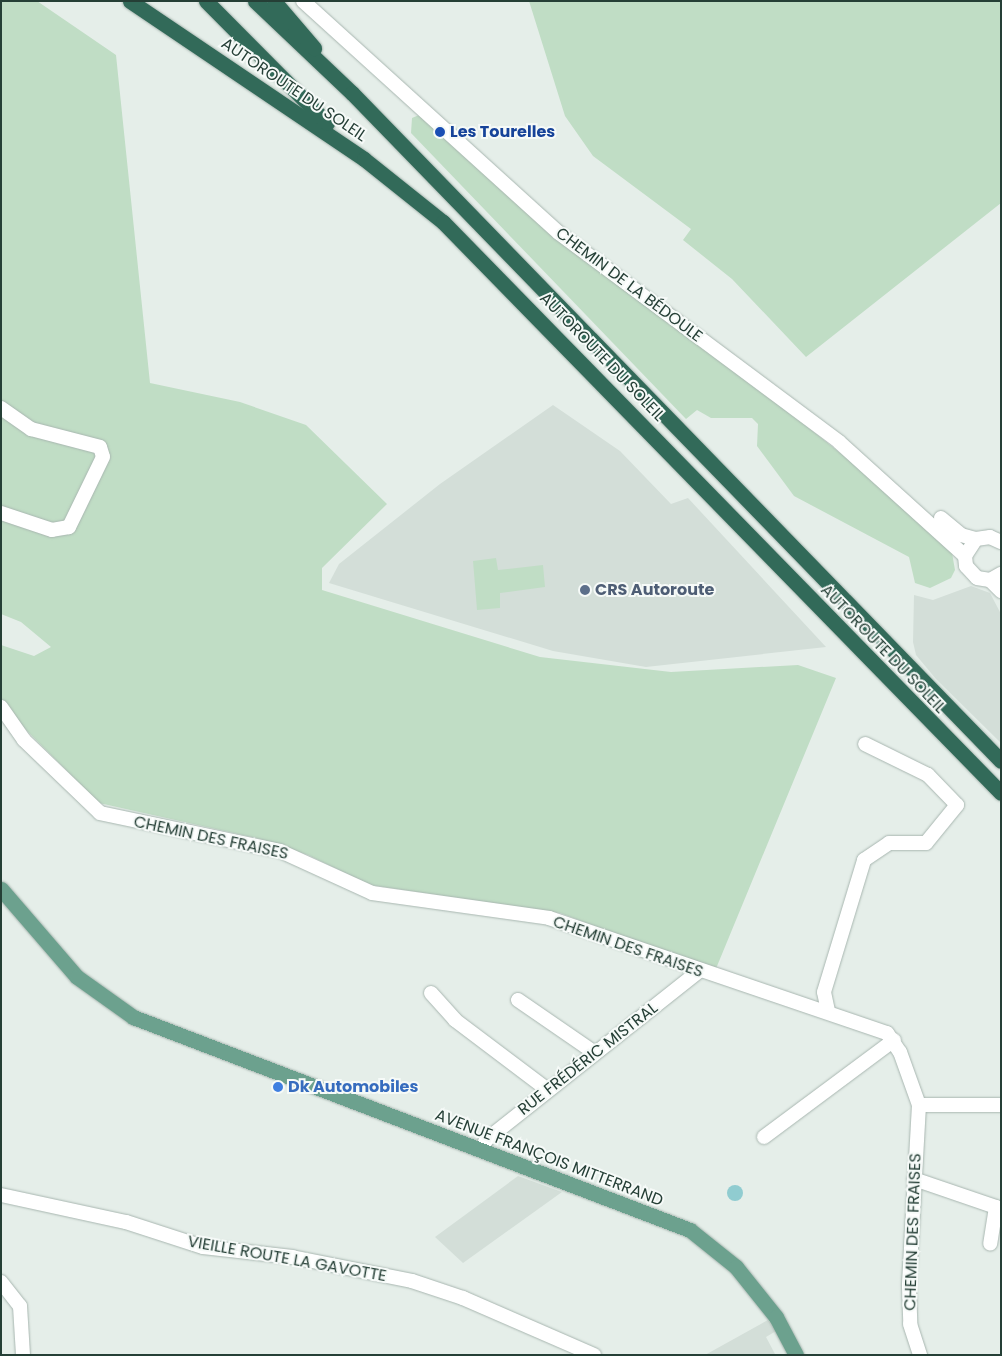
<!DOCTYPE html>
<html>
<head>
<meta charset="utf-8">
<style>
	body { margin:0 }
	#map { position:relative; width:1002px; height:1356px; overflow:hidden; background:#e5eee9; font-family:Poppins,sans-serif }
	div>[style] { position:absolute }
	.built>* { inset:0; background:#d3ded8 }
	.green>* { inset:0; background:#c0ddc5 }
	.water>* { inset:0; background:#90ccd0 }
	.round { border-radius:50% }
	.roads { filter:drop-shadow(0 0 1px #a8b6b0) drop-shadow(0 0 1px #a8b6b0) }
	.minor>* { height:14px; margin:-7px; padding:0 7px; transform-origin:7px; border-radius:7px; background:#fff }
	.major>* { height:15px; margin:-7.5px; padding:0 7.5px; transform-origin:7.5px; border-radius:7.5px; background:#6ca18e }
	.highway>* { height:15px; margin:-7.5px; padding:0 7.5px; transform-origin:7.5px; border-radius:7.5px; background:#326a59 }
	.dots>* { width:14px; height:14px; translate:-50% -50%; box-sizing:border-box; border:2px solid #f6faf8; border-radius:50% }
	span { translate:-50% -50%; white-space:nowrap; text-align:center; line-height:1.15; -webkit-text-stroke:4px #f6faf8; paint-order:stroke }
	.street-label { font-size:16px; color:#253f36 }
	.transit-label { font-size:16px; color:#164399; font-weight:700 }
	.left { translate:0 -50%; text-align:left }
	.service-label { font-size:16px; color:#4e5e75; font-weight:700 }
	.shop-label { font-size:16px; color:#366cbe; font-weight:700 }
	.frame { position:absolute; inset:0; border:2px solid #253f36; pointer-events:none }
</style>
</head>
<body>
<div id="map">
	<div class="built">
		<i style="clip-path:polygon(553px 405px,620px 451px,671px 504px,688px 498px,826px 647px,646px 667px,553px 651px,329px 583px,339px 564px,440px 484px)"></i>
		<i style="clip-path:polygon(971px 586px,990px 593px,1001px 614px,1001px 743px,936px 679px,916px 655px,913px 642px,914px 595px,933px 600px)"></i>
		<i style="clip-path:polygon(518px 1176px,562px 1192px,463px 1263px,435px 1237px)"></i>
		<i style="clip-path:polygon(768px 1320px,776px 1331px,766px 1337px,775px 1354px,705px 1355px)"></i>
	</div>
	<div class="green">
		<i style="clip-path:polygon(1px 1px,37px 1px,116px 55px,150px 383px,240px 402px,306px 425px,387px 504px,322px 568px,322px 590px,540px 657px,671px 672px,798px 665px,836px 678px,715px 971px,560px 913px,370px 885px,308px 855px,260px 839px,99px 803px,23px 727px,1px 698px,1px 645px,34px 656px,51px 647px,21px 622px,1px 614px)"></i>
		<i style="clip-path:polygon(529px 1px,1001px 1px,1001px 203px,806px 357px,732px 279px,683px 240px,691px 229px,593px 156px,565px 116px)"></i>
		<i style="clip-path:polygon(419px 115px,850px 461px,952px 553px,955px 570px,951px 578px,930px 588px,915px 583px,909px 557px,794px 496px,757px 446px,758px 424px,752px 418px,711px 418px,697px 410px,686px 419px,411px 133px,412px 118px)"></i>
		<i style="clip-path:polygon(496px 558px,498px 570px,543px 565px,545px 587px,500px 593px,500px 608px,477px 610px,473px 561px)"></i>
	</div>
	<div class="water">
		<i class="round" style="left:727px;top:1185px;width:16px;height:16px"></i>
	</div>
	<div class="roads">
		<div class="minor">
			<i style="left:303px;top:1px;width:345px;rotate:42.2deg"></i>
			<i style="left:559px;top:233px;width:349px;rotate:36.7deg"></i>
			<i style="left:839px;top:442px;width:170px;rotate:42.1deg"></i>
			<i style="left:1px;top:408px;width:37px;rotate:35deg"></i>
			<i style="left:31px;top:429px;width:71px;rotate:14.6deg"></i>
			<i style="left:100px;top:447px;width:10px;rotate:73deg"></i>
			<i style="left:103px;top:457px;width:78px;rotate:115.9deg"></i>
			<i style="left:69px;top:527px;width:17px;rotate:170deg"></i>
			<i style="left:52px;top:530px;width:54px;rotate:-161.6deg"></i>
			<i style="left:941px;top:518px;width:26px;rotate:40deg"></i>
			<i style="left:961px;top:535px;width:16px;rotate:15deg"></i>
			<i style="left:1001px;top:542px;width:12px;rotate:-156deg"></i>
			<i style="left:990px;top:537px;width:14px;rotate:172deg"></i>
			<i style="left:976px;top:539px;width:20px;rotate:123deg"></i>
			<i style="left:965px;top:556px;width:10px;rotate:84deg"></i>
			<i style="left:966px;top:566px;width:16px;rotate:47deg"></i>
			<i style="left:977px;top:578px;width:13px;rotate:9deg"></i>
			<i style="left:990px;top:580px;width:13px;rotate:-29deg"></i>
			<i style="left:990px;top:580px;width:16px;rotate:45deg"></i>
			<i style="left:1px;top:707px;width:40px;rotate:55.1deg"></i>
			<i style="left:24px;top:740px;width:105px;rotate:43.8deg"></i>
			<i style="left:100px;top:813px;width:184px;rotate:11.9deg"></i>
			<i style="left:280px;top:851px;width:101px;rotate:24.5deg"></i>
			<i style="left:372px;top:893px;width:179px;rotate:8deg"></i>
			<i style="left:549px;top:918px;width:357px;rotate:18.8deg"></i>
			<i style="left:887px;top:1033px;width:23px;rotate:56deg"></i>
			<i style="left:900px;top:1052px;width:56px;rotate:70.3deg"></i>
			<i style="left:919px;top:1105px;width:181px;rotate:93.2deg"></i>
			<i style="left:909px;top:1286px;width:38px;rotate:88deg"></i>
			<i style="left:910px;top:1324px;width:33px;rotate:72deg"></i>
			<i style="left:431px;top:993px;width:36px;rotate:48deg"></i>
			<i style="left:455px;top:1020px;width:116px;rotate:37deg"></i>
			<i style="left:518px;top:1000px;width:93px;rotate:34.5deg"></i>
			<i style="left:828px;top:1011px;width:19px;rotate:-102deg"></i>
			<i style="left:824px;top:992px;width:138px;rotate:-73.1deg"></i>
			<i style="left:864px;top:860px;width:30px;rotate:-34deg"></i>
			<i style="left:889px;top:843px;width:37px"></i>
			<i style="left:926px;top:843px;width:49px;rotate:-50.8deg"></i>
			<i style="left:957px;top:805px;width:42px;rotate:-134deg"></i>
			<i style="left:928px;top:775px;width:70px;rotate:-153.8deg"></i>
			<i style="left:919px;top:1105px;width:82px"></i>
			<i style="left:764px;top:1137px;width:162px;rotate:-36.7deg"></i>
			<i style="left:481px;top:1150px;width:11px;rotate:-63deg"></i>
			<i style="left:486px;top:1140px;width:272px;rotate:-38.4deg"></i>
			<i style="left:914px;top:1179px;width:87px;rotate:18.9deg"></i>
			<i style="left:996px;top:1207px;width:37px;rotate:99deg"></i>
			<i style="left:1px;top:1195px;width:128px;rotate:12.2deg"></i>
			<i style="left:126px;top:1222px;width:81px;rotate:18deg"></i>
			<i style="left:203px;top:1247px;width:90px;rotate:6.4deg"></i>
			<i style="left:292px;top:1257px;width:122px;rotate:11.3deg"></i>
			<i style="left:412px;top:1281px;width:54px;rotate:18.4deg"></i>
			<i style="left:463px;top:1298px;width:143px;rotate:23.5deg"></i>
			<i style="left:1px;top:1282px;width:31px;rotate:52deg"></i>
			<i style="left:20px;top:1306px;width:49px;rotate:86.5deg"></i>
		</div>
		<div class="major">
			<i style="left:1px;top:889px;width:116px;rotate:49.2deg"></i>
			<i style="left:77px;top:977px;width:69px;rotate:35.5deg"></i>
			<i style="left:133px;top:1017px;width:596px;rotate:20.93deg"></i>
			<i style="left:690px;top:1230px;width:59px;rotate:38.8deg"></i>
			<i style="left:736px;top:1267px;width:64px;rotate:51.3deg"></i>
			<i style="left:776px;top:1317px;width:43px;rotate:62.2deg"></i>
		</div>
		<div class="highway">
			<i style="left:130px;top:1px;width:282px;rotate:34deg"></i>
			<i style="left:364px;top:159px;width:101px;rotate:38.6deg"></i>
			<i style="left:443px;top:222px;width:798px;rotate:45.66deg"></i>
			<i style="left:206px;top:1px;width:172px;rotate:45.2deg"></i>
			<i style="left:255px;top:1px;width:134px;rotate:43.5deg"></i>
			<i style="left:352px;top:93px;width:931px;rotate:45.83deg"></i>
			<i style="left:274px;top:1px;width:62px;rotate:49.6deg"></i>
		</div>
	</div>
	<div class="dots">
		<i style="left:440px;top:132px;background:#1a4fb4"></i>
		<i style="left:585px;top:590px;background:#5c6f8a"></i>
		<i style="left:278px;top:1087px;background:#3f7fe0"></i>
	</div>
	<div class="street-label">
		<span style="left:294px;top:90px;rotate:34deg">AUTOROUTE DU SOLEIL</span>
		<span style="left:629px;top:285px;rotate:37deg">CHEMIN DE LA BÉDOULE</span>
		<span style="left:602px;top:357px;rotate:46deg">AUTOROUTE DU SOLEIL</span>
		<span style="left:883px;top:649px;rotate:46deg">AUTOROUTE DU SOLEIL</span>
		<span style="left:211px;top:838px;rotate:12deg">CHEMIN DES FRAISES</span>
		<span style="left:628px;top:947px;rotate:19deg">CHEMIN DES FRAISES</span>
		<span style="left:588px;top:1059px;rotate:-38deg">RUE FRÉDÉRIC MISTRAL</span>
		<span style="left:549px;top:1158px;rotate:21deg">AVENUE FRANÇOIS MITTERRAND</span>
		<span style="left:913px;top:1232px;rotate:-88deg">CHEMIN DES FRAISES</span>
		<span style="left:287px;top:1259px;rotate:10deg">VIEILLE ROUTE LA GAVOTTE</span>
	</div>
	<div class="transit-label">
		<span class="left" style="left:450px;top:132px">Les Tourelles</span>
	</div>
	<div class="service-label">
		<span class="left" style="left:595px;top:590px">CRS Autoroute</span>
	</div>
	<div class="shop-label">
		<span class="left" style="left:288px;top:1087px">Dk Automobiles</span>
	</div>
	<div class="frame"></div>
</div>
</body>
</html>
